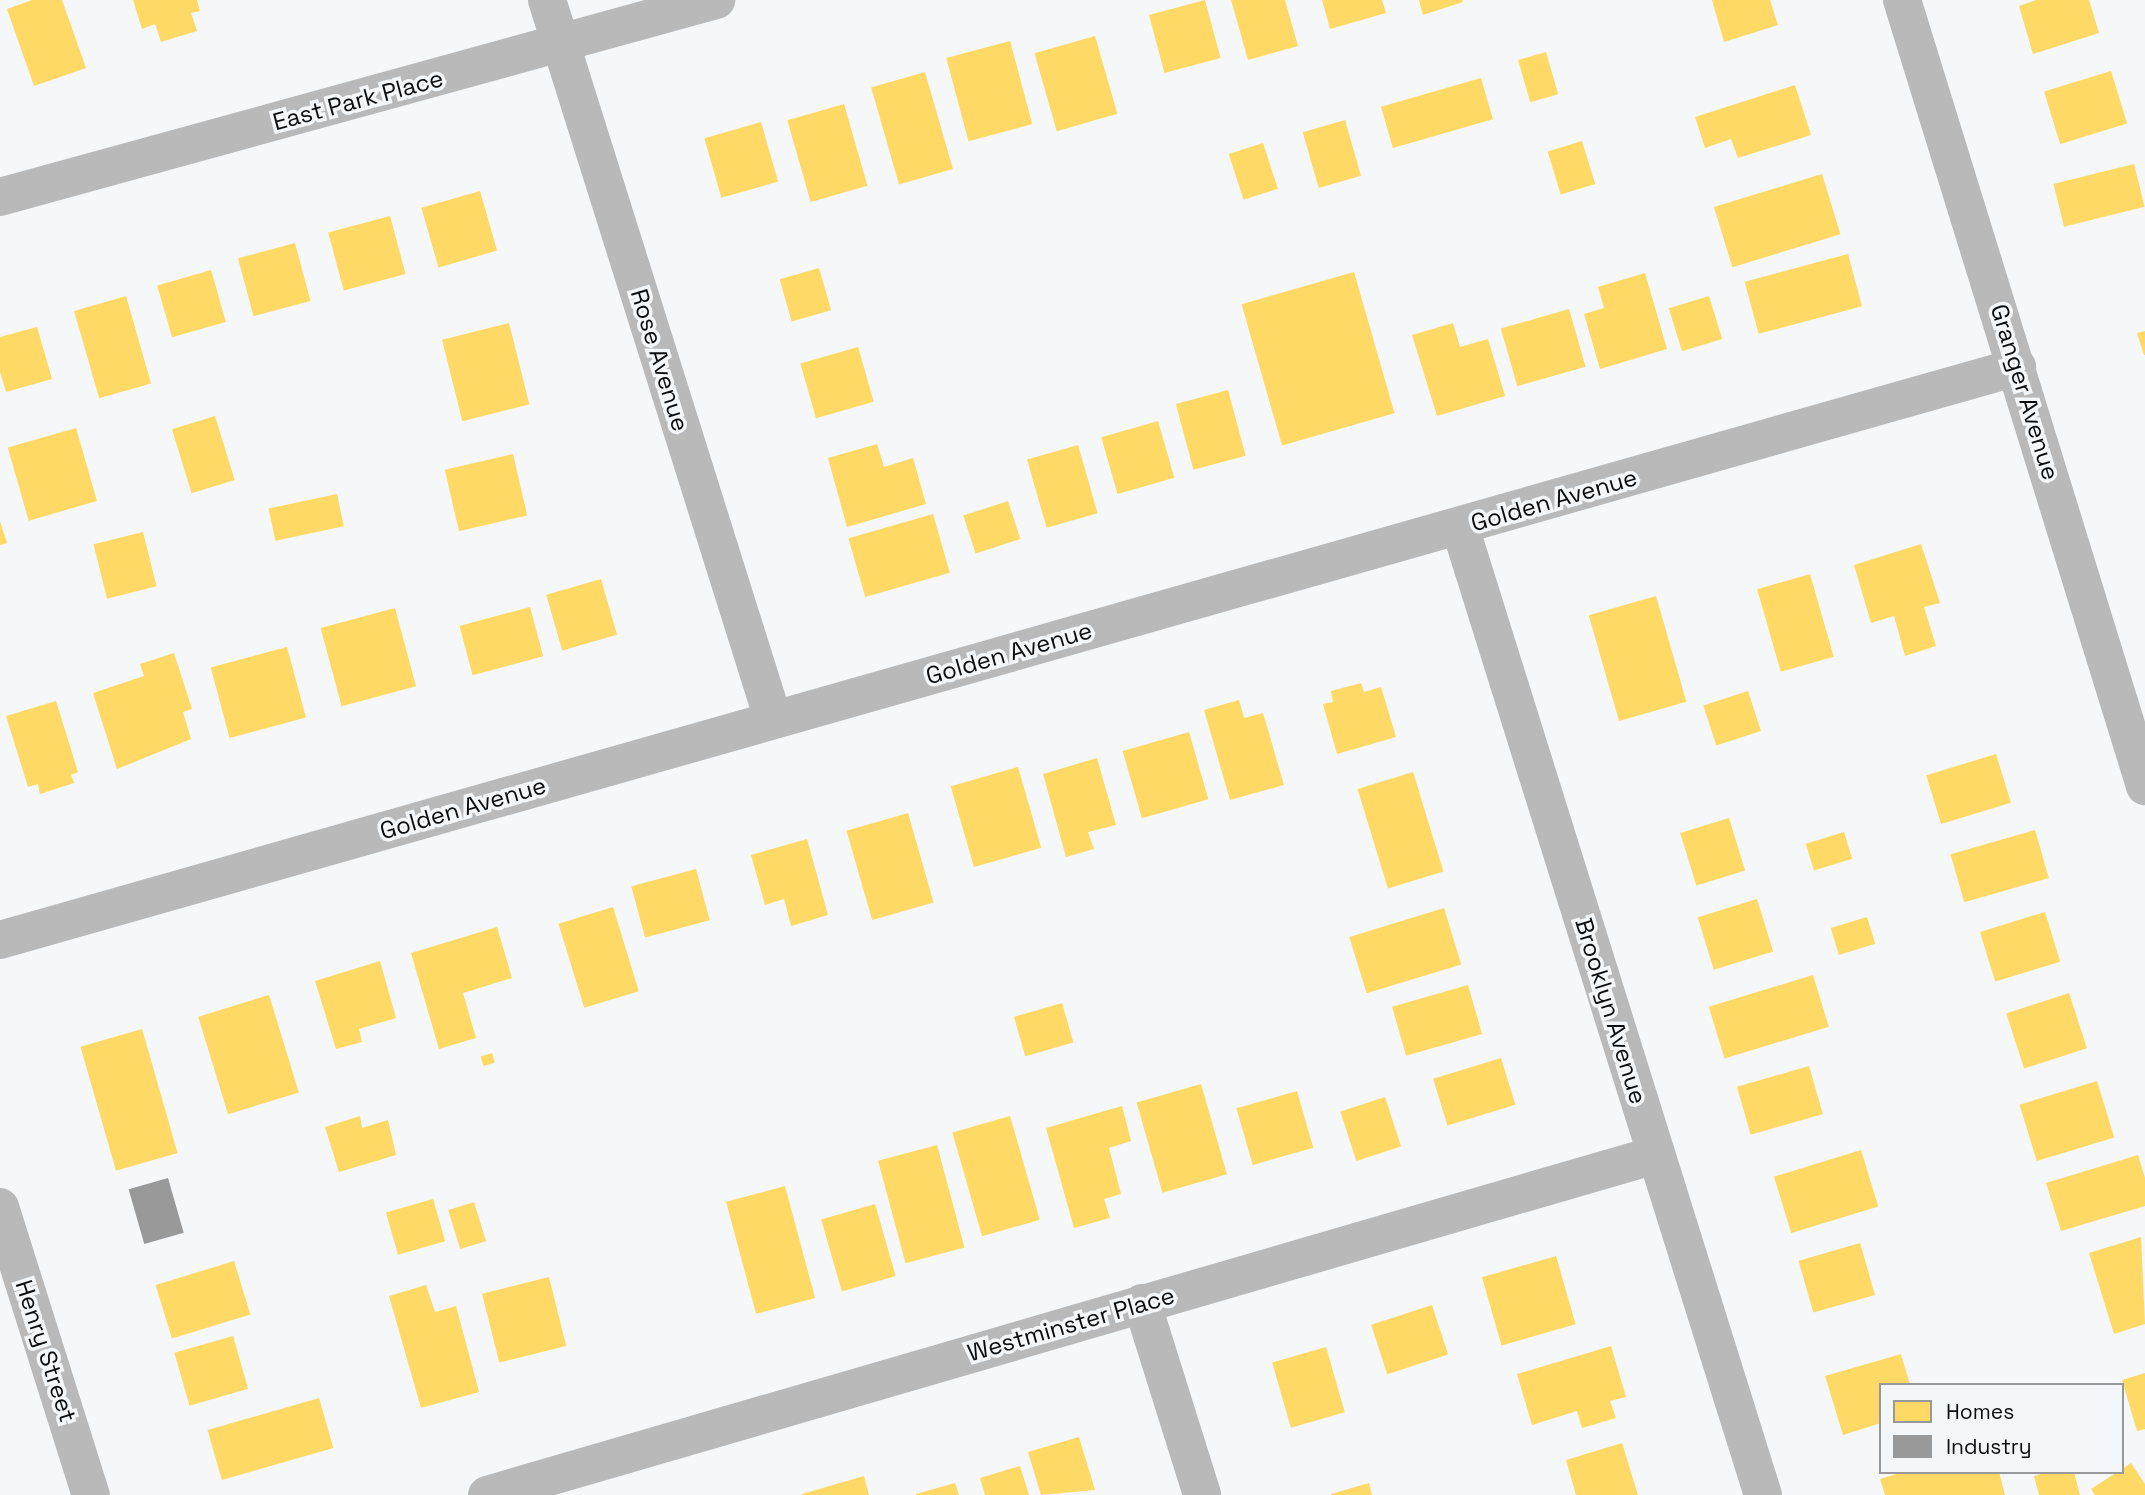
<!DOCTYPE html>
<html>
<head>
<meta charset="utf-8">
<style>
	body { margin:0 }
	#map { position:relative; width:2145px; height:1495px; overflow:hidden; background:#f5f7f9; font-family:"Space Grotesk",sans-serif }
	div>[style] { position:absolute }
	.homes>* { inset:0; background:#ffd966; transform-origin:0 0 }
	.industry>* { inset:0; background:#999; transform-origin:0 0 }
	.minor>* { height:38px; margin:-19px; padding:0 19px; transform-origin:19px; border-radius:19px; background:#b9b9ba }
	span { translate:-50% -50%; white-space:nowrap; text-align:center; line-height:1.15; -webkit-text-stroke:7px #f4f7fa; paint-order:stroke }
	.street-label { font-size:24px; color:#0b0c0d }
	.legend { position:absolute; left:1879px; top:1383px; width:245px; height:91px; box-sizing:border-box; background:#f4f7fa; border:2px solid #97999b; margin:0; padding:9px 12px; list-style:none; font-size:21px; color:#0b0c0d }
	.legend li { display:flex; align-items:center; gap:14px; height:35px }
	.legend b { width:35px; border:2px solid #97999b }
</style>
</head>
<body>
<div id="map">
	<div class="homes">
		<i style="clip-path:polygon(32px 0,62px 0,86px 68px,34px 86px,7px 9px)"></i>
		<i style="clip-path:polygon(133px 0,197px 0,200px 11px,191px 13px,197px 31px,161px 42px,155px 24px,142px 29px)"></i>
		<i style="left:1205px;top:0;width:60px;height:58px;rotate:75deg"></i>
		<i style="clip-path:polygon(1231px 0,1285px 0,1298px 46px,1248px 60px)"></i>
		<i style="clip-path:polygon(1322px 0,1382px 0,1386px 13px,1330px 29px)"></i>
		<i style="clip-path:polygon(1419px 0,1462px 0,1463px 2px,1423px 15px)"></i>
		<i style="clip-path:polygon(1712px 0,1770px 0,1778px 25px,1724px 42px)"></i>
		<i style="clip-path:polygon(2036px 0,2089px 0,2099px 33px,2033px 54px,2019px 6px)"></i>
		<i style="left:1095px;top:36px;width:81px;height:63px;rotate:74deg"></i>
		<i style="left:1010px;top:41px;width:86px;height:66px;rotate:75deg"></i>
		<i style="left:1546px;top:52px;width:44px;height:29px;rotate:74deg"></i>
		<i style="left:2111px;top:71px;width:55px;height:70px;rotate:73deg"></i>
		<i style="left:925px;top:72px;width:101px;height:56px;rotate:74deg"></i>
		<i style="left:1481px;top:78px;width:43px;height:104px;rotate:74deg"></i>
		<i style="clip-path:polygon(1795px 85px,1811px 135px,1738px 158px,1731px 139px,1705px 148px,1695px 117px)"></i>
		<i style="left:844px;top:104px;width:85px;height:59px;rotate:74deg"></i>
		<i style="left:1345px;top:120px;width:58px;height:44px;rotate:74deg"></i>
		<i style="left:761px;top:122px;width:62px;height:59px;rotate:74deg"></i>
		<i style="left:1582px;top:141px;width:45px;height:36px;rotate:73deg"></i>
		<i style="left:1263px;top:143px;width:48px;height:36px;rotate:72deg"></i>
		<i style="left:2134px;top:164px;width:44px;height:83px;rotate:76deg"></i>
		<i style="left:1822px;top:174px;width:63px;height:113px;rotate:73deg"></i>
		<i style="left:480px;top:191px;width:62px;height:61px;rotate:74deg"></i>
		<i style="left:390px;top:216px;width:60px;height:64px;rotate:75deg"></i>
		<i style="left:295px;top:243px;width:60px;height:59px;rotate:75deg"></i>
		<i style="left:1848px;top:254px;width:54px;height:107px;rotate:75deg"></i>
		<i style="left:819px;top:268px;width:44px;height:41px;rotate:74deg"></i>
		<i style="left:211px;top:270px;width:54px;height:56px;rotate:74deg"></i>
		<i style="left:1354px;top:272px;width:147px;height:117px;rotate:74deg"></i>
		<i style="clip-path:polygon(1645px 273px,1667px 349px,1600px 369px,1584px 314px,1604px 308px,1598px 287px)"></i>
		<i style="left:126px;top:296px;width:91px;height:54px;rotate:74deg"></i>
		<i style="left:1709px;top:296px;width:45px;height:42px;rotate:73deg"></i>
		<i style="left:1569px;top:309px;width:60px;height:71px;rotate:74deg"></i>
		<i style="left:509px;top:323px;width:84px;height:69px;rotate:76deg"></i>
		<i style="clip-path:polygon(1453px 323px,1460px 347px,1488px 339px,1505px 396px,1437px 416px,1412px 335px)"></i>
		<i style="clip-path:polygon(37px 327px,52px 379px,6px 392px,0 372px,0 337px)"></i>
		<i style="clip-path:polygon(2145px 331px,2145px 355px,2144px 355px,2137px 333px)"></i>
		<i style="left:858px;top:347px;width:57px;height:60px;rotate:74deg"></i>
		<i style="left:1228px;top:390px;width:68px;height:54px;rotate:75deg"></i>
		<i style="left:215px;top:416px;width:67px;height:45px;rotate:73deg"></i>
		<i style="left:1158px;top:421px;width:59px;height:59px;rotate:74deg"></i>
		<i style="left:76px;top:428px;width:76px;height:71px;rotate:74deg"></i>
		<i style="clip-path:polygon(877px 444px,884px 467px,913px 458px,926px 504px,847px 527px,828px 458px)"></i>
		<i style="left:1078px;top:445px;width:71px;height:53px;rotate:74deg"></i>
		<i style="left:513px;top:454px;width:63px;height:70px;rotate:77deg"></i>
		<i style="left:337px;top:494px;width:33px;height:70px;rotate:78deg"></i>
		<i style="left:1008px;top:501px;width:40px;height:47px;rotate:72deg"></i>
		<i style="left:933px;top:514px;width:61px;height:88px;rotate:74deg"></i>
		<i style="clip-path:polygon(0 521px,7px 543px,0 545px)"></i>
		<i style="left:143px;top:532px;width:56px;height:51px;rotate:76deg"></i>
		<i style="clip-path:polygon(1921px 544px,1940px 603px,1924px 607px,1936px 646px,1905px 656px,1894px 616px,1871px 623px,1854px 565px)"></i>
		<i style="left:1810px;top:574px;width:86px;height:55px;rotate:74deg"></i>
		<i style="left:601px;top:579px;width:58px;height:57px;rotate:74deg"></i>
		<i style="left:1656px;top:596px;width:110px;height:70px;rotate:74deg"></i>
		<i style="left:530px;top:607px;width:51px;height:73px;rotate:75deg"></i>
		<i style="left:395px;top:608px;width:81px;height:77px;rotate:75deg"></i>
		<i style="left:287px;top:647px;width:73px;height:79px;rotate:75deg"></i>
		<i style="clip-path:polygon(174px 653px,192px 709px,183px 712px,191px 739px,117px 769px,93px 693px,144px 676px,140px 664px)"></i>
		<i style="clip-path:polygon(1361px 683px,1364px 692px,1381px 687px,1396px 737px,1337px 754px,1323px 704px,1333px 702px,1331px 691px)"></i>
		<i style="left:1748px;top:691px;width:42px;height:47px;rotate:72deg"></i>
		<i style="clip-path:polygon(1239px 700px,1244px 718px,1263px 713px,1284px 785px,1230px 800px,1204px 710px)"></i>
		<i style="clip-path:polygon(56px 701px,78px 772px,71px 775px,74px 783px,40px 794px,38px 784px,28px 787px,6px 716px)"></i>
		<i style="left:1189px;top:732px;width:70px;height:69px;rotate:74deg"></i>
		<i style="left:1996px;top:754px;width:51px;height:73px;rotate:73deg"></i>
		<i style="clip-path:polygon(1097px 758px,1116px 825px,1088px 832px,1094px 849px,1066px 857px,1043px 774px)"></i>
		<i style="left:1018px;top:767px;width:84px;height:70px;rotate:74deg"></i>
		<i style="left:1413px;top:772px;width:104px;height:58px;rotate:73deg"></i>
		<i style="left:908px;top:813px;width:93px;height:64px;rotate:74deg"></i>
		<i style="left:1729px;top:818px;width:55px;height:51px;rotate:73deg"></i>
		<i style="left:2035px;top:830px;width:50px;height:88px;rotate:74deg"></i>
		<i style="left:1844px;top:832px;width:28px;height:40px;rotate:73deg"></i>
		<i style="clip-path:polygon(807px 839px,828px 915px,791px 926px,784px 899px,765px 905px,751px 855px)"></i>
		<i style="left:696px;top:869px;width:53px;height:67px;rotate:75deg"></i>
		<i style="left:1757px;top:899px;width:55px;height:62px;rotate:73deg"></i>
		<i style="left:613px;top:907px;width:88px;height:57px;rotate:73deg"></i>
		<i style="left:1444px;top:908px;width:59px;height:99px;rotate:73deg"></i>
		<i style="left:2045px;top:912px;width:52px;height:68px;rotate:73deg"></i>
		<i style="left:1867px;top:917px;width:28px;height:38px;rotate:73deg"></i>
		<i style="clip-path:polygon(497px 927px,512px 978px,463px 993px,476px 1038px,439px 1049px,411px 953px)"></i>
		<i style="clip-path:polygon(380px 961px,396px 1018px,359px 1029px,362px 1042px,336px 1049px,315px 981px)"></i>
		<i style="left:1813px;top:975px;width:54px;height:109px;rotate:73deg"></i>
		<i style="left:1468px;top:985px;width:51px;height:79px;rotate:74deg"></i>
		<i style="left:2069px;top:993px;width:58px;height:66px;rotate:72deg"></i>
		<i style="left:269px;top:995px;width:102px;height:74px;rotate:73deg"></i>
		<i style="left:1062px;top:1003px;width:41px;height:50px;rotate:74deg"></i>
		<i style="left:142px;top:1029px;width:129px;height:64px;rotate:74deg"></i>
		<i style="left:492px;top:1053px;width:10px;height:12px;rotate:73deg"></i>
		<i style="left:1501px;top:1058px;width:49px;height:71px;rotate:73deg"></i>
		<i style="left:1809px;top:1066px;width:50px;height:75px;rotate:74deg"></i>
		<i style="left:2097px;top:1081px;width:59px;height:81px;rotate:73deg"></i>
		<i style="left:1201px;top:1084px;width:94px;height:67px;rotate:74deg"></i>
		<i style="left:1297px;top:1091px;width:59px;height:63px;rotate:74deg"></i>
		<i style="left:1385px;top:1097px;width:52px;height:47px;rotate:72deg"></i>
		<i style="clip-path:polygon(1122px 1106px,1131px 1141px,1109px 1148px,1121px 1194px,1104px 1199px,1110px 1218px,1074px 1228px,1046px 1128px)"></i>
		<i style="clip-path:polygon(360px 1116px,362px 1128px,388px 1120px,396px 1155px,339px 1172px,325px 1127px)"></i>
		<i style="left:1010px;top:1116px;width:108px;height:60px;rotate:74deg"></i>
		<i style="left:937px;top:1145px;width:106px;height:61px;rotate:75deg"></i>
		<i style="left:1861px;top:1150px;width:59px;height:91px;rotate:73deg"></i>
		<i style="clip-path:polygon(2138px 1155px,2145px 1178px,2145px 1206px,2061px 1231px,2046px 1183px)"></i>
		<i style="left:785px;top:1186px;width:116px;height:61px;rotate:75deg"></i>
		<i style="left:433px;top:1199px;width:44px;height:49px;rotate:74deg"></i>
		<i style="left:474px;top:1202px;width:41px;height:27px;rotate:73deg"></i>
		<i style="left:875px;top:1204px;width:75px;height:56px;rotate:74deg"></i>
		<i style="clip-path:polygon(2141px 1237px,2145px 1324px,2114px 1334px,2089px 1253px)"></i>
		<i style="left:1860px;top:1243px;width:54px;height:64px;rotate:74deg"></i>
		<i style="left:1556px;top:1256px;width:71px;height:77px;rotate:74deg"></i>
		<i style="left:234px;top:1261px;width:56px;height:82px;rotate:73deg"></i>
		<i style="left:549px;top:1277px;width:71px;height:69px;rotate:76deg"></i>
		<i style="clip-path:polygon(426px 1285px,435px 1312px,456px 1306px,479px 1392px,421px 1408px,389px 1296px)"></i>
		<i style="left:1432px;top:1305px;width:52px;height:64px;rotate:72deg"></i>
		<i style="left:233px;top:1336px;width:55px;height:61px;rotate:74deg"></i>
		<i style="clip-path:polygon(1611px 1346px,1626px 1397px,1610px 1401px,1616px 1418px,1582px 1428px,1577px 1411px,1532px 1425px,1517px 1374px)"></i>
		<i style="left:1326px;top:1347px;width:68px;height:56px;rotate:74deg"></i>
		<i style="clip-path:polygon(1901px 1354px,1910px 1385px,1881px 1385px,1881px 1423px,1843px 1435px,1825px 1376px)"></i>
		<i style="clip-path:polygon(2145px 1373px,2145px 1429px,2137px 1431px,2122px 1380px)"></i>
		<i style="left:319px;top:1398px;width:52px;height:116px;rotate:74deg"></i>
		<i style="clip-path:polygon(1079px 1437px,1095px 1490px,1041px 1495px,1028px 1452px)"></i>
		<i style="clip-path:polygon(1622px 1443px,1638px 1495px,1576px 1495px,1566px 1460px)"></i>
		<i style="clip-path:polygon(2131px 1463px,2145px 1484px,2145px 1495px,2095px 1495px,2091px 1489px)"></i>
		<i style="clip-path:polygon(1020px 1466px,1029px 1495px,985px 1495px,980px 1478px)"></i>
		<i style="clip-path:polygon(1903px 1472px,1999px 1472px,2005px 1495px,1885px 1495px,1880px 1479px)"></i>
		<i style="clip-path:polygon(2048px 1472px,2074px 1472px,2080px 1495px,2039px 1495px,2034px 1476px)"></i>
		<i style="clip-path:polygon(864px 1476px,869px 1495px,802px 1495px,802px 1494px)"></i>
		<i style="clip-path:polygon(955px 1483px,959px 1495px,916px 1495px,916px 1494px)"></i>
		<i style="clip-path:polygon(1369px 1483px,1372px 1495px,1331px 1495px,1331px 1494px)"></i>
	</div>
	<div class="industry">
		<i style="left:168px;top:1178px;width:57px;height:41px;rotate:74deg"></i>
	</div>
	<div class="minor">
		<i style="left:547px;top:0;width:754px;rotate:72.55deg"></i>
		<i style="left:1902px;top:0;width:823px;rotate:72.82deg"></i>
		<i style="left:0;top:197px;width:743px;rotate:-15.38deg"></i>
		<i style="left:1460px;top:527px;width:1014px;rotate:72.62deg"></i>
		<i style="left:0;top:940px;width:2097px;rotate:-15.86deg"></i>
		<i style="left:0;top:1207px;width:302px;rotate:72.5deg"></i>
		<i style="left:1142px;top:1303px;width:201px;rotate:72.6deg"></i>
		<i style="left:487px;top:1495px;width:1216px;rotate:-16.23deg"></i>
	</div>
	<div class="street-label">
		<span style="left:358px;top:100px;rotate:-15deg">East Park Place</span>
		<span style="left:660px;top:360px;rotate:73deg">Rose Avenue</span>
		<span style="left:2025px;top:392px;rotate:73deg">Granger Avenue</span>
		<span style="left:1554px;top:500px;rotate:-16deg">Golden Avenue</span>
		<span style="left:1009px;top:653px;rotate:-16deg">Golden Avenue</span>
		<span style="left:463px;top:808px;rotate:-16deg">Golden Avenue</span>
		<span style="left:1611px;top:1011px;rotate:73deg">Brooklyn Avenue</span>
		<span style="left:1071px;top:1324px;rotate:-16deg">Westminster Place</span>
		<span style="left:46px;top:1351px;rotate:72deg">Henry Street</span>
	</div>
	<ul class="legend">
	<li><b style="height:19px;background:#ffd966"></b>Homes</li>
	<li><b style="height:19px;background:#999"></b>Industry</li>
	</ul>
</div>
</body>
</html>
